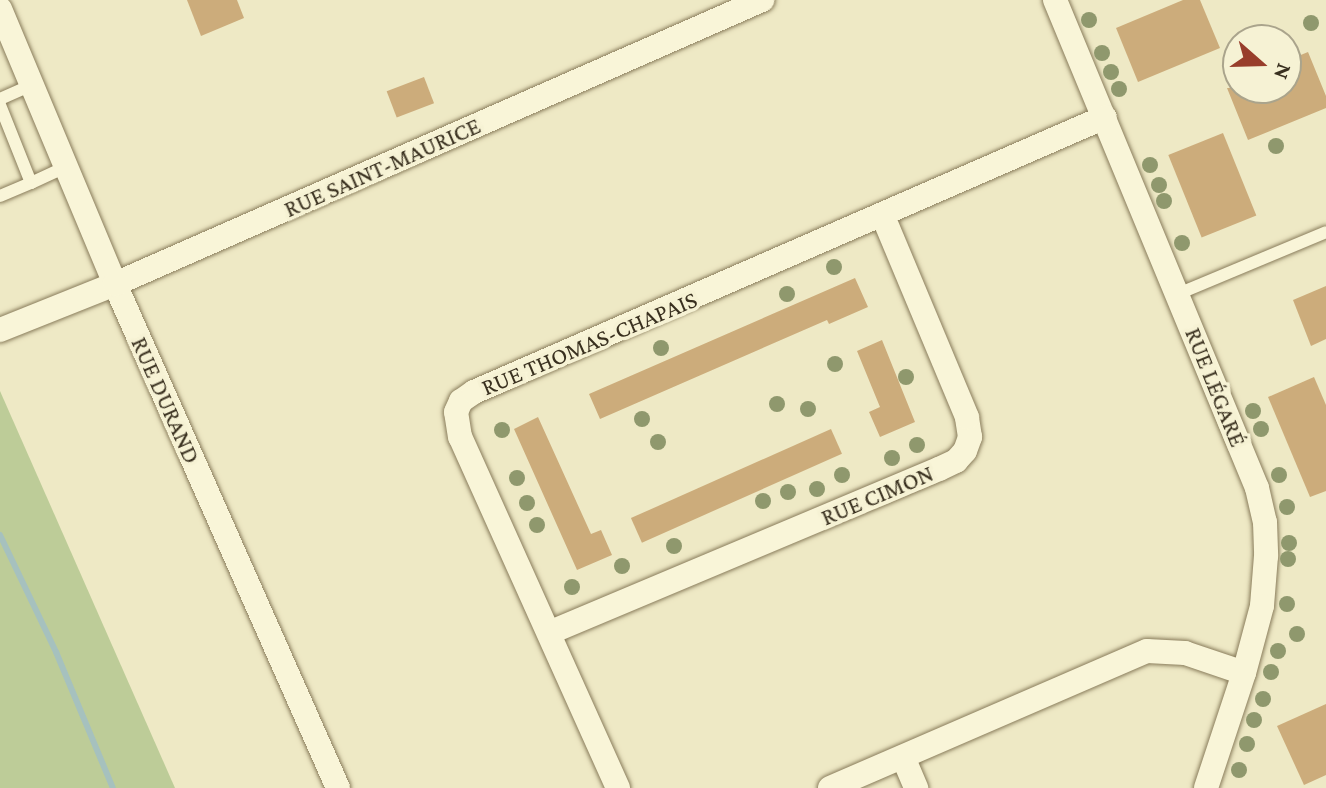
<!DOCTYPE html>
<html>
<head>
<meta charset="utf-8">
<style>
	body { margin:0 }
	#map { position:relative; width:1326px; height:788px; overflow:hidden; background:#eee9c5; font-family:"Crimson Pro",serif }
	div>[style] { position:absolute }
	.green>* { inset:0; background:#bdcc98 }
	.stream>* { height:6px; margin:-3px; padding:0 3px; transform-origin:3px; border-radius:3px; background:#a6c1be }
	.building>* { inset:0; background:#ccac7b; transform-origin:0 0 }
	.roads { filter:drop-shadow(0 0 2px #897c5b) drop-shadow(0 0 2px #897c5b) }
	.service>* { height:12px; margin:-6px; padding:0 6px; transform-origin:6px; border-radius:6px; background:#f9f5d8 }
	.minor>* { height:24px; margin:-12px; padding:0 12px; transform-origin:12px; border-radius:12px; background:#f9f5d8 }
	.trees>* { width:16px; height:16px; margin:-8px; border-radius:50%; background:#8f986d }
	span { translate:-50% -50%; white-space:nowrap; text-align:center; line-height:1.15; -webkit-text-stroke:7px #f6f2d4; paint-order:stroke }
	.street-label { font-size:24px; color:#39301f }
	.north { position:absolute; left:1222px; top:24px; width:80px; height:80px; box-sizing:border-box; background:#f6f2d4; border:2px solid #aaa48c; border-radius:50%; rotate:110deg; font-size:22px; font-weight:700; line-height:32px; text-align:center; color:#39301f }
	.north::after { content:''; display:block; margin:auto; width:28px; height:36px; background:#983e2b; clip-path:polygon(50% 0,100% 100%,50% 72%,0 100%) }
</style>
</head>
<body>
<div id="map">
	<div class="green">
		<i style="clip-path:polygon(0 391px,175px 788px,0 788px)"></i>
	</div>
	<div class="stream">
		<i style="left:0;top:535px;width:130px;rotate:64.4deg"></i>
		<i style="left:56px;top:652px;width:147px;rotate:67.3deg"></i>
	</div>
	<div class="building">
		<i style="clip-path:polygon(187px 0,237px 0,244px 18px,201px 36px)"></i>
		<i style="clip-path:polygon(1183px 0,1200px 0,1220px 48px,1138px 82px,1116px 28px)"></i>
		<i style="clip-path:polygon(1308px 52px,1326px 96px,1326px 108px,1248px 140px,1227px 88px,1286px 88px,1286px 61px)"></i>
		<i style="left:424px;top:77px;width:28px;height:40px;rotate:69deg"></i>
		<i style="left:1223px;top:133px;width:89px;height:59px;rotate:68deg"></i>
		<i style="clip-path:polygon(855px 278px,868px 307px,829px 324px,827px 320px,600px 419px,589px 394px)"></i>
		<i style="clip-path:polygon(1326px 286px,1326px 339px,1311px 346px,1293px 300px)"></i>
		<i style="clip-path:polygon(882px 340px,915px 422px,880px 437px,869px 412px,880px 407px,857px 351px)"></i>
		<i style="clip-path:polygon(1314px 377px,1326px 405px,1326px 491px,1310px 497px,1268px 397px)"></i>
		<i style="clip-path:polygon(538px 417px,591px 534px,601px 530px,612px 555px,577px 570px,514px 429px)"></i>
		<i style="left:831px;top:429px;width:27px;height:219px;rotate:66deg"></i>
		<i style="clip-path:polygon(1326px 704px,1326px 775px,1304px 785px,1277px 726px)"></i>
	</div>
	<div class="roads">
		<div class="service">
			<i style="left:0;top:99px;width:34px;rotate:-24deg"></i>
			<i style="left:0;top:105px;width:84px;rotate:68.3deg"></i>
			<i style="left:31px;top:183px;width:38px;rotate:-25deg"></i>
			<i style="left:0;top:196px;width:34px;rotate:-23deg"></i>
			<i style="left:1178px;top:294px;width:160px;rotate:-22.7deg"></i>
		</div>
		<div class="minor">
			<i style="left:1055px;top:0;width:528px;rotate:67.51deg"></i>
			<i style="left:1257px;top:488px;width:35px;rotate:77deg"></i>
			<i style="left:1265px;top:522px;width:34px;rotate:88deg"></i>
			<i style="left:1266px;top:556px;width:50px;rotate:94.6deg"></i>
			<i style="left:1262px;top:606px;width:69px;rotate:105deg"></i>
			<i style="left:1244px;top:673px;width:121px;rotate:108.3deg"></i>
			<i style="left:0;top:9px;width:298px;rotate:67.3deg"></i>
			<i style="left:115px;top:284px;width:551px;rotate:66.13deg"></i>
			<i style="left:0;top:330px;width:124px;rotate:-21.8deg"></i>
			<i style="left:115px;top:284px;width:707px;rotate:-23.7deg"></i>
			<i style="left:551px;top:632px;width:421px;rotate:-22.8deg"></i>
			<i style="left:939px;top:469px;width:19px;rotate:-25deg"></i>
			<i style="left:956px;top:461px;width:13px;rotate:-48deg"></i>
			<i style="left:965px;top:451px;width:15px;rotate:-70deg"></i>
			<i style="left:970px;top:437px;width:20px;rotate:-99deg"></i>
			<i style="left:967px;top:417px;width:218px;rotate:-112.7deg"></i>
			<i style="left:903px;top:757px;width:34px;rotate:67deg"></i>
			<i style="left:618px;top:788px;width:385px;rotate:-114.2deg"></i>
			<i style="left:460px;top:437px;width:25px;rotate:-99deg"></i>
			<i style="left:456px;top:412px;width:12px;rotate:-66deg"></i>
			<i style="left:461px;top:401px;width:16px;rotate:-35deg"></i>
			<i style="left:474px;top:392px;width:688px;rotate:-23.55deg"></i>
			<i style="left:830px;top:788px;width:345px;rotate:-23.4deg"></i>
			<i style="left:1147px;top:651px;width:38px;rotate:3deg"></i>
			<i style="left:1185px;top:653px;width:62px;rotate:18.7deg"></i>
		</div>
	</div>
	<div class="trees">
		<i style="left:1089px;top:20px"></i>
		<i style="left:1311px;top:23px"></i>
		<i style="left:1102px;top:53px"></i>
		<i style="left:1111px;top:72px"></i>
		<i style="left:1119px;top:89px"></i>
		<i style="left:1276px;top:146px"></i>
		<i style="left:1150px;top:165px"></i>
		<i style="left:1159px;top:185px"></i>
		<i style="left:1164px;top:201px"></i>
		<i style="left:1182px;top:243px"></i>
		<i style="left:834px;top:267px"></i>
		<i style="left:787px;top:294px"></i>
		<i style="left:661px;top:348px"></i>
		<i style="left:835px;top:364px"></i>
		<i style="left:906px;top:377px"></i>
		<i style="left:777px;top:404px"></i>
		<i style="left:808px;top:409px"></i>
		<i style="left:1253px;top:411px"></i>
		<i style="left:642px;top:419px"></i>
		<i style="left:1261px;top:429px"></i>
		<i style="left:502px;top:430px"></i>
		<i style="left:658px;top:442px"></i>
		<i style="left:917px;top:445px"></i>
		<i style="left:892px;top:458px"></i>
		<i style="left:842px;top:475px"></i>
		<i style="left:1279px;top:475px"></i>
		<i style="left:517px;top:478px"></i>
		<i style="left:817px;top:489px"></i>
		<i style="left:788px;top:492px"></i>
		<i style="left:763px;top:501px"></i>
		<i style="left:527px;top:503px"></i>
		<i style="left:1287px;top:507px"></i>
		<i style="left:537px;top:525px"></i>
		<i style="left:1289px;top:543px"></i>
		<i style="left:674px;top:546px"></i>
		<i style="left:1288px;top:559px"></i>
		<i style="left:622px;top:566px"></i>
		<i style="left:572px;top:587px"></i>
		<i style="left:1287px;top:604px"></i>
		<i style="left:1297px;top:634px"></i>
		<i style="left:1278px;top:651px"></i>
		<i style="left:1271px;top:672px"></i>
		<i style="left:1263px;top:699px"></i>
		<i style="left:1254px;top:720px"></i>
		<i style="left:1247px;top:744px"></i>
		<i style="left:1239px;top:770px"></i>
	</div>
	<div class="street-label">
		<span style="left:382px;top:167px;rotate:-24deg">RUE SAINT-MAURICE</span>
		<span style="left:589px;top:343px;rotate:-23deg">RUE THOMAS-CHAPAIS</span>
		<span style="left:1216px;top:387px;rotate:68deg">RUE LÉGARÉ</span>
		<span style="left:166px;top:400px;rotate:66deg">RUE DURAND</span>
		<span style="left:877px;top:495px;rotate:-23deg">RUE CIMON</span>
	</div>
	<div class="north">N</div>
</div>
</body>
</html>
